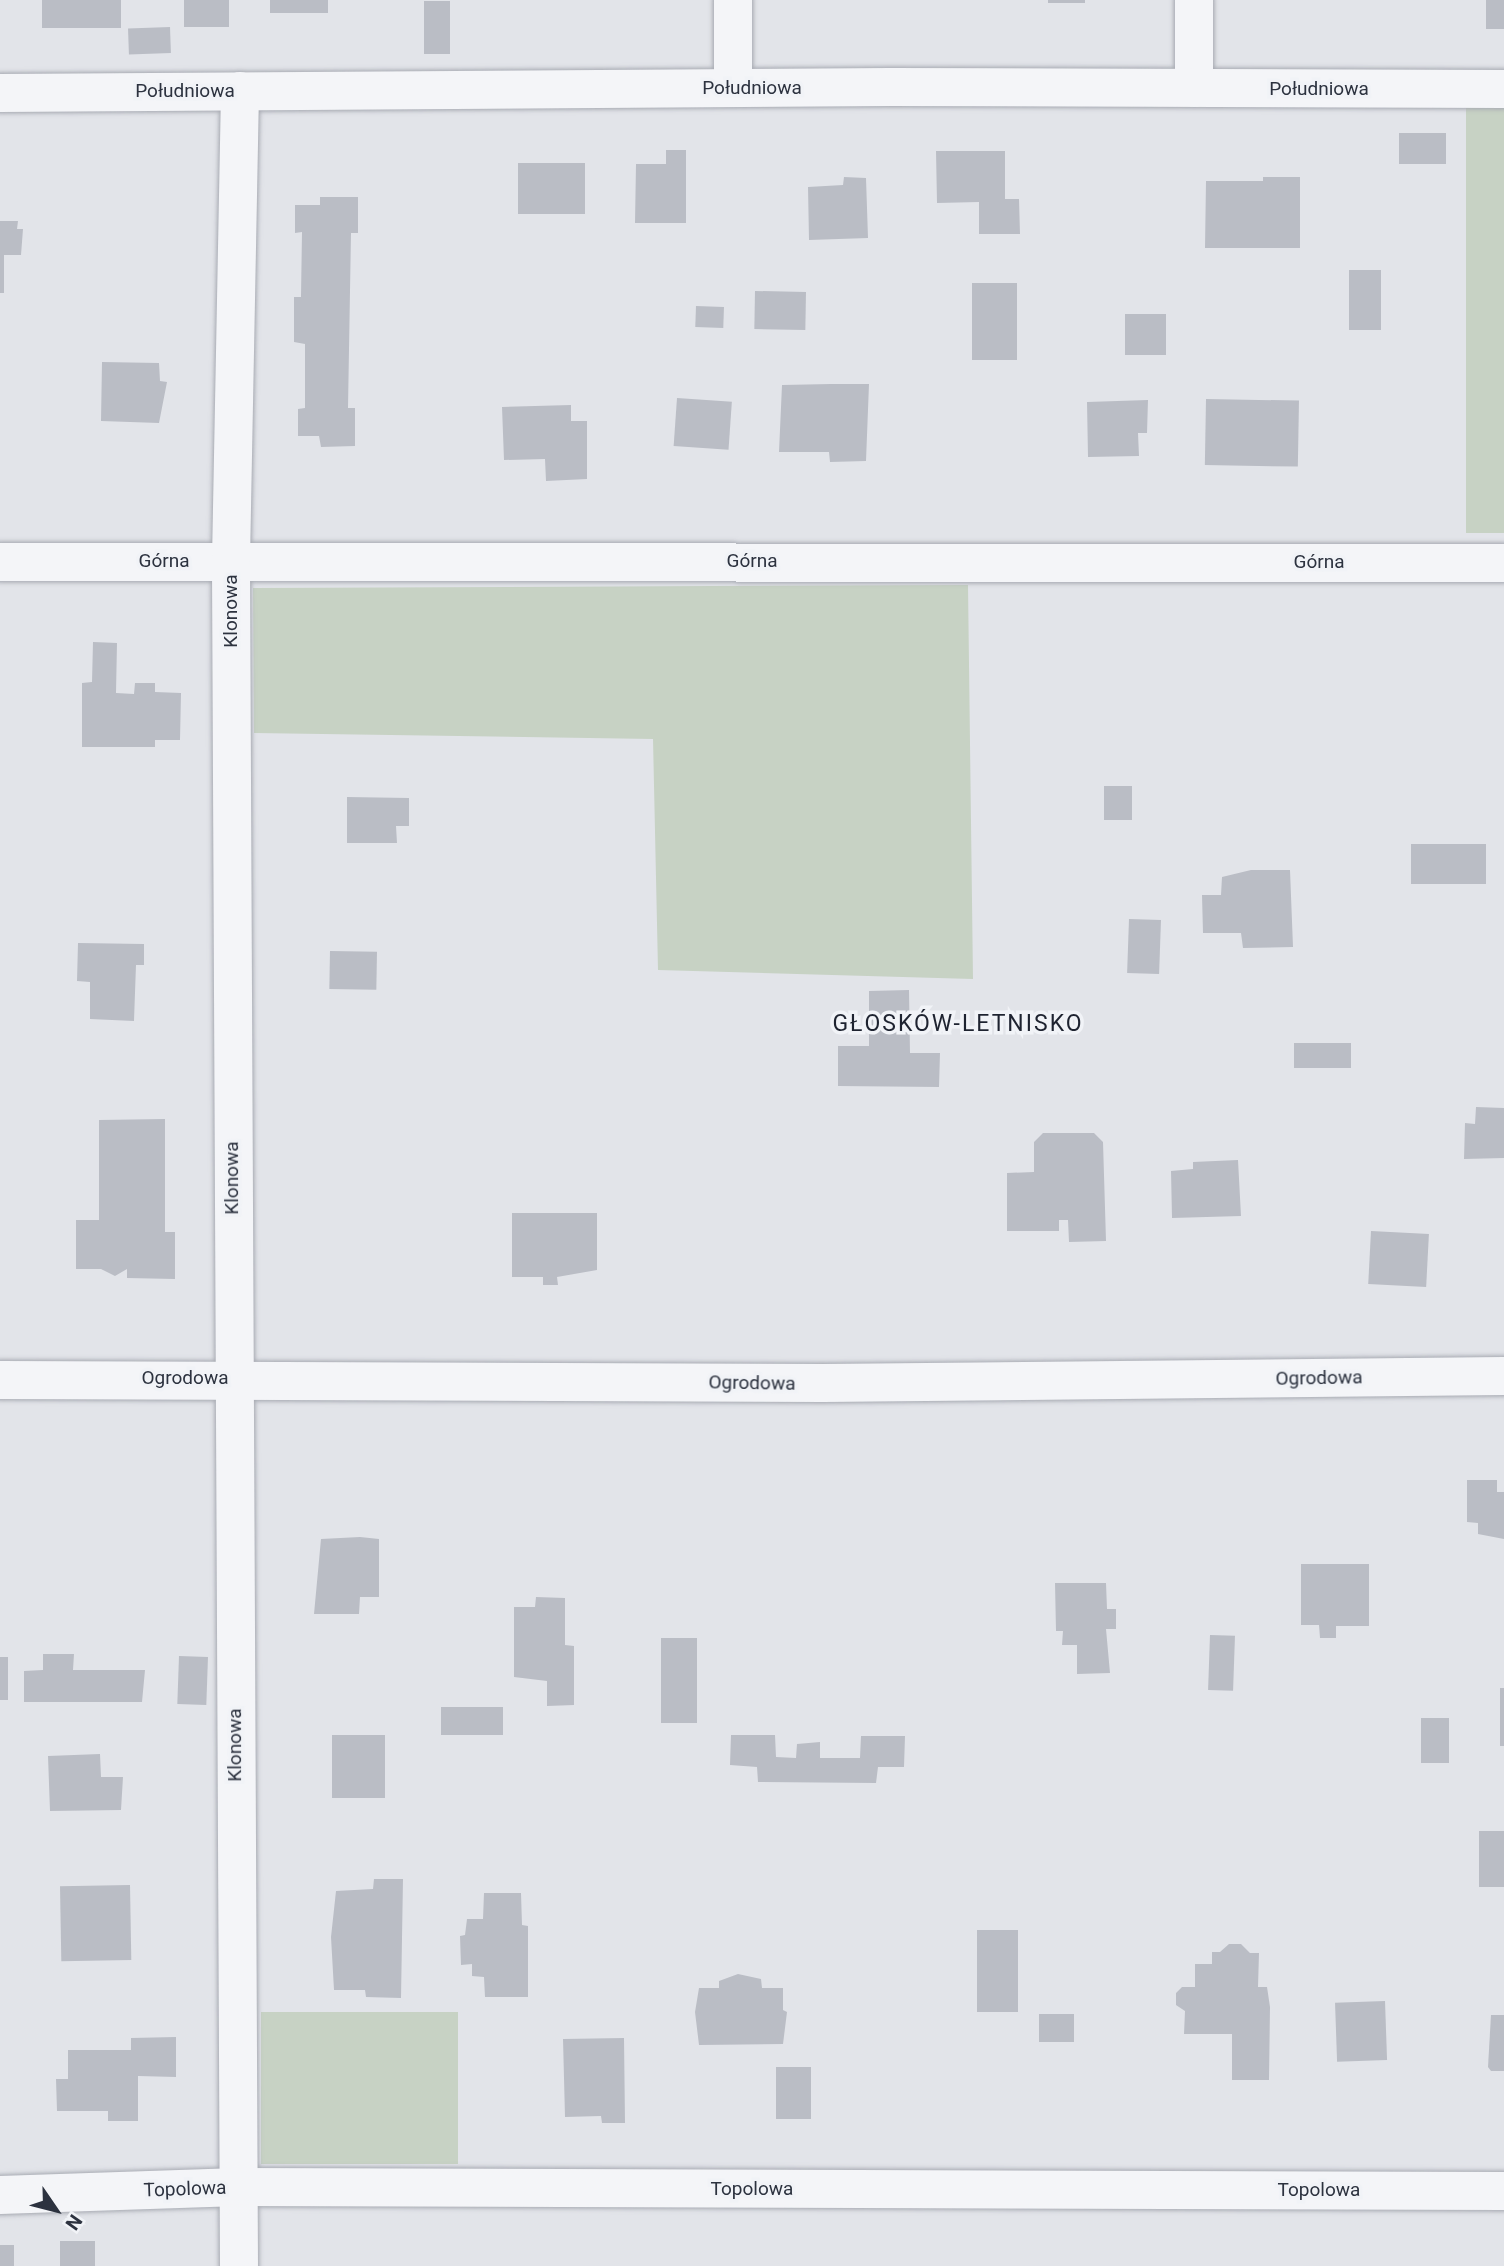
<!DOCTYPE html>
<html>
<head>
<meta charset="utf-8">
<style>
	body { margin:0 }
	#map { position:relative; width:1504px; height:2266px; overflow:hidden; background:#e2e4e9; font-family:Roboto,sans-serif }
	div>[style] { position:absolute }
	.green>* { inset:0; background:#c7d2c4; transform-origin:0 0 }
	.building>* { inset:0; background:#babdc5; transform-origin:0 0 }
	.roads { filter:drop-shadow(0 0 2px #a8abb3) drop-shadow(0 0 2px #a8abb3) }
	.minor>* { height:38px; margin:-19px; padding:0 19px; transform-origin:19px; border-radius:19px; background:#f4f5f8 }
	span { translate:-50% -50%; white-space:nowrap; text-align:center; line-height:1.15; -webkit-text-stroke:7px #f1f3f7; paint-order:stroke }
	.street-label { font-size:19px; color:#2c323f }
	.quarter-label { font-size:23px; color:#1e2330; letter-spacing:2px }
	.north { position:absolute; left:21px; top:2175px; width:70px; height:70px; -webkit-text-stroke:5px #f1f3f7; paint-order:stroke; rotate:125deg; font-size:19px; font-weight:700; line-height:28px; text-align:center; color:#2c323f }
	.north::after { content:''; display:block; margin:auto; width:24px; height:32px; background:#2c323f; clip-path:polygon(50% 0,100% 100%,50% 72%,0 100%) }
</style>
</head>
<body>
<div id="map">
	<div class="green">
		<i style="left:1466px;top:107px;width:38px;height:426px"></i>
		<i style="clip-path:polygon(968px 585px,973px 979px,658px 970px,653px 739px,254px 733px,253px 588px)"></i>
		<i style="left:458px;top:2012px;width:152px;height:197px;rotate:90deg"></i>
	</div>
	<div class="building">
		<i style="left:42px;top:0;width:79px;height:28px"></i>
		<i style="left:184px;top:0;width:45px;height:27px"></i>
		<i style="left:270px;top:0;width:58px;height:13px"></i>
		<i style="left:1048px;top:0;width:37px;height:3px"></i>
		<i style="left:1486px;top:0;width:18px;height:29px"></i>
		<i style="left:424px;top:1px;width:26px;height:53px"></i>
		<i style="left:170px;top:27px;width:26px;height:42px;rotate:88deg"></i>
		<i style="left:1446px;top:133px;width:31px;height:47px;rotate:90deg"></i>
		<i style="clip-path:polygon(666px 150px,686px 150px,686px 223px,635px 223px,636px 164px,666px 164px)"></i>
		<i style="clip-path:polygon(936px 151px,1005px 151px,1005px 199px,1019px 199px,1020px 234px,979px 234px,979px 202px,937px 203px)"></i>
		<i style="left:518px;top:163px;width:67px;height:51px"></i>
		<i style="clip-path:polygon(844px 177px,866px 178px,868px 238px,809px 240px,808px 187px,843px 185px)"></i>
		<i style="clip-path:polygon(1263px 177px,1300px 177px,1300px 248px,1205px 248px,1206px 181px,1263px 181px)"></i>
		<i style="clip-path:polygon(320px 197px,358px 197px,358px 233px,351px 233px,348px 408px,355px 408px,355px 446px,321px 447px,319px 436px,298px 436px,298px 409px,305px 408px,305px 344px,294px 342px,294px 297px,301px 297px,302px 232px,295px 233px,295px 205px,320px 205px)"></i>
		<i style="clip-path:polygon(0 221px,18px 221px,17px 229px,23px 229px,21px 255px,4px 255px,4px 293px,0 293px)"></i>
		<i style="left:1349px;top:270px;width:32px;height:60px"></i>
		<i style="left:972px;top:283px;width:45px;height:77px"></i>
		<i style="left:755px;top:291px;width:51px;height:38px;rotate:1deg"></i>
		<i style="left:696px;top:306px;width:28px;height:21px;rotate:2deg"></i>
		<i style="left:1125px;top:314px;width:41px;height:41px"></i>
		<i style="clip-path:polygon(102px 362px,159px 363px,160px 381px,167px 382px,159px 423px,101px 421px)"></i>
		<i style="clip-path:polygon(831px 384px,869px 384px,866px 461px,830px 462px,829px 452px,779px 452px,782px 385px)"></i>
		<i style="left:677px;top:398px;width:55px;height:48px;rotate:4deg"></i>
		<i style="left:1206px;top:399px;width:93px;height:66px;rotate:1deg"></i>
		<i style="clip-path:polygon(1148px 400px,1147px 433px,1138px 433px,1139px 456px,1088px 457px,1087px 402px)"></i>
		<i style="clip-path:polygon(571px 405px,571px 421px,587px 421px,587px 479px,546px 481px,545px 459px,504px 460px,502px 407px)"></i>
		<i style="clip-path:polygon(93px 642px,117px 643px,116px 693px,134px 694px,135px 683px,155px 683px,155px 692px,181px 693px,180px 740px,155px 740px,155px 747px,82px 747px,82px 683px,92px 682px)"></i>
		<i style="left:1104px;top:786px;width:28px;height:34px"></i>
		<i style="clip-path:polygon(347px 797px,409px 798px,409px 826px,396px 826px,397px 843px,347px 843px)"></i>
		<i style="left:1411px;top:844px;width:75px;height:40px"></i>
		<i style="clip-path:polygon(1251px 870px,1290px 870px,1293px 947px,1243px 948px,1241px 933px,1203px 933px,1202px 895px,1221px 895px,1222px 877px)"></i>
		<i style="left:1129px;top:919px;width:32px;height:54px;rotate:2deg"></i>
		<i style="clip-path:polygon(78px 943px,144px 944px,144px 965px,136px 965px,134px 1021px,90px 1019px,90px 982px,77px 981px)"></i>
		<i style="left:330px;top:951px;width:47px;height:38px;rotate:1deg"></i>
		<i style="clip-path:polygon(909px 990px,910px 1053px,940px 1053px,939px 1087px,838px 1086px,838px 1046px,869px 1046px,869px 991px)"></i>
		<i style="left:1294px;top:1043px;width:57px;height:25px"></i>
		<i style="clip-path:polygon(1476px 1107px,1504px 1108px,1504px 1158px,1464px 1159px,1465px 1123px,1475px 1124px)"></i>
		<i style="clip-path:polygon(165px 1119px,165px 1232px,175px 1232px,175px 1279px,127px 1278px,127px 1269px,115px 1276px,101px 1269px,76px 1269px,76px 1220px,99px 1220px,99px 1120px)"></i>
		<i style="clip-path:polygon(1043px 1133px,1094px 1133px,1103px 1142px,1106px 1241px,1069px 1242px,1068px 1220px,1059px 1220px,1059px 1231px,1007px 1231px,1007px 1173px,1034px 1172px,1034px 1142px)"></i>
		<i style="clip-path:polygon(1238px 1160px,1241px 1216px,1172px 1218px,1171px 1171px,1193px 1169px,1193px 1162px)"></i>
		<i style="clip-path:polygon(512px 1213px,597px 1213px,597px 1270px,557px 1277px,558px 1285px,543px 1285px,543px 1277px,512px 1277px)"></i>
		<i style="left:1371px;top:1231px;width:58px;height:53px;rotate:3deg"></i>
		<i style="clip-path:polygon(1467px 1480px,1497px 1480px,1497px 1492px,1504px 1492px,1504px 1539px,1478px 1534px,1478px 1523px,1467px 1522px)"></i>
		<i style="clip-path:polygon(360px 1537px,379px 1539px,379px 1597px,360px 1597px,359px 1614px,314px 1614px,321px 1539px)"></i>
		<i style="clip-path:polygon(1301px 1564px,1369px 1564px,1369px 1626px,1336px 1626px,1336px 1638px,1320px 1638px,1319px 1625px,1301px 1625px)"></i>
		<i style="clip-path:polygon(1055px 1583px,1106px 1583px,1107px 1609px,1116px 1609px,1116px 1629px,1106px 1629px,1110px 1673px,1077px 1674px,1077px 1645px,1062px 1645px,1063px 1631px,1056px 1631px)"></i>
		<i style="clip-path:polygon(536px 1597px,565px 1598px,565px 1645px,574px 1646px,574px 1705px,547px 1706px,547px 1681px,514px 1677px,514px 1607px,535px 1607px)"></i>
		<i style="left:1210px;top:1635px;width:25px;height:55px;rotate:2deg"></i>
		<i style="left:661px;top:1638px;width:36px;height:85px"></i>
		<i style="clip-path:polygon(43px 1654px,74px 1654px,73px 1670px,145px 1670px,142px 1702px,24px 1702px,24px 1671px,43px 1670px)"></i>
		<i style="left:179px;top:1656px;width:29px;height:48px;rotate:2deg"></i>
		<i style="left:0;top:1657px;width:8px;height:43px"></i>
		<i style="left:1500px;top:1688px;width:4px;height:58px"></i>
		<i style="left:503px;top:1707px;width:28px;height:62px;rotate:90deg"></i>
		<i style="left:1421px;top:1718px;width:28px;height:45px"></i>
		<i style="left:332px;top:1735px;width:53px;height:63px"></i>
		<i style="clip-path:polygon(731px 1735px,775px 1735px,776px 1757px,796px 1758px,797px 1744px,820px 1742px,820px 1758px,860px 1758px,861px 1736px,905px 1736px,904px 1767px,878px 1767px,876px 1783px,758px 1782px,757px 1767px,730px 1765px)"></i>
		<i style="clip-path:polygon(100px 1754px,101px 1777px,123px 1777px,121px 1810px,50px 1811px,48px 1756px)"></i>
		<i style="left:1479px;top:1831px;width:25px;height:56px"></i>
		<i style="clip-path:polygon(374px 1879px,403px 1879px,401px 1998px,366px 1997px,365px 1990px,334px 1990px,331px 1937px,336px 1891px,373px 1889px)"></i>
		<i style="left:130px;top:1885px;width:75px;height:70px;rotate:89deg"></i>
		<i style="clip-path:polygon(484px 1893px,521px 1893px,522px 1925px,528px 1926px,528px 1997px,485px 1997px,484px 1977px,472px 1976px,472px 1964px,461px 1965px,460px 1936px,465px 1935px,467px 1919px,483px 1919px)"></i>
		<i style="left:977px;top:1930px;width:41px;height:82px"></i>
		<i style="clip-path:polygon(1229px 1944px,1241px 1944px,1250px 1953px,1259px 1953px,1258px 1987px,1267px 1987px,1270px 2007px,1269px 2080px,1232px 2080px,1232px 2034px,1184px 2034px,1185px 2011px,1176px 2005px,1176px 1993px,1182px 1987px,1195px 1987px,1195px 1964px,1212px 1964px,1212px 1952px,1220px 1952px)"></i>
		<i style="clip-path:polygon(738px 1974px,761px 1979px,762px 1988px,783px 1988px,783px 2010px,787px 2012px,783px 2044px,699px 2045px,695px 2012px,699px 1988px,719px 1988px,719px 1981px)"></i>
		<i style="left:1385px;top:2001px;width:59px;height:50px;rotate:88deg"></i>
		<i style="left:1039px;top:2014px;width:35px;height:28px"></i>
		<i style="clip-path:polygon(1491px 2015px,1504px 2015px,1504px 2071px,1491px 2071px,1488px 2067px)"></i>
		<i style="clip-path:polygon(176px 2037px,176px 2077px,138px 2076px,138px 2121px,108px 2121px,108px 2111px,57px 2111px,56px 2079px,68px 2079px,68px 2050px,131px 2050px,131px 2038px)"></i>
		<i style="clip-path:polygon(624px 2038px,625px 2123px,602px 2123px,601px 2116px,565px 2117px,563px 2039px)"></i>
		<i style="left:776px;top:2067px;width:35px;height:52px"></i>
		<i style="left:95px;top:2241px;width:25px;height:35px;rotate:90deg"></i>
		<i style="left:0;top:2245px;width:14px;height:21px"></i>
	</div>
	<div class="roads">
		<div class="minor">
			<i style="left:733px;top:0;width:88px;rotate:90deg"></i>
			<i style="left:1194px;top:88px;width:88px;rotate:-90deg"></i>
			<i style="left:0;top:93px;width:890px;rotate:-0.39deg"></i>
			<i style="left:890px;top:87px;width:614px;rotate:0.19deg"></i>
			<i style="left:0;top:562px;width:1504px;rotate:0.04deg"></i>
			<i style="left:0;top:1380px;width:823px;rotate:0.21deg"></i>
			<i style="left:823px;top:1383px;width:681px;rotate:-0.59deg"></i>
			<i style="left:0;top:2195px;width:239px;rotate:-1.9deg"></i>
			<i style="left:239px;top:2187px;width:1265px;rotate:0.18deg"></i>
			<i style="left:239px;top:2266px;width:1706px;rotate:-90.27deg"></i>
			<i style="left:231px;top:560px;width:469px;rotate:-88.9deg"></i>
		</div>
	</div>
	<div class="street-label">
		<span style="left:752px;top:88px">Południowa</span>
		<span style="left:1319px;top:89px">Południowa</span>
		<span style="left:185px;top:91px">Południowa</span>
		<span style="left:164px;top:561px">Górna</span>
		<span style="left:752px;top:561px">Górna</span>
		<span style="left:1319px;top:562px">Górna</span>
		<span style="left:231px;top:611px;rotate:-90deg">Klonowa</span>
		<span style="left:232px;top:1178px;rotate:-90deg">Klonowa</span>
		<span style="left:185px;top:1378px">Ogrodowa</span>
		<span style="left:1319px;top:1378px;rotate:-1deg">Ogrodowa</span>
		<span style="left:752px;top:1383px;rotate:1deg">Ogrodowa</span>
		<span style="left:235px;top:1745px;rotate:-90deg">Klonowa</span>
		<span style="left:185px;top:2189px;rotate:-2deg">Topolowa</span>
		<span style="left:752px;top:2189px">Topolowa</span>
		<span style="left:1319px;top:2190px">Topolowa</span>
	</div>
	<div class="quarter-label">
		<span style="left:958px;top:1024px">GŁOSKÓW-LETNISKO</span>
	</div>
	<div class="north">N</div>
</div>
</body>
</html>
